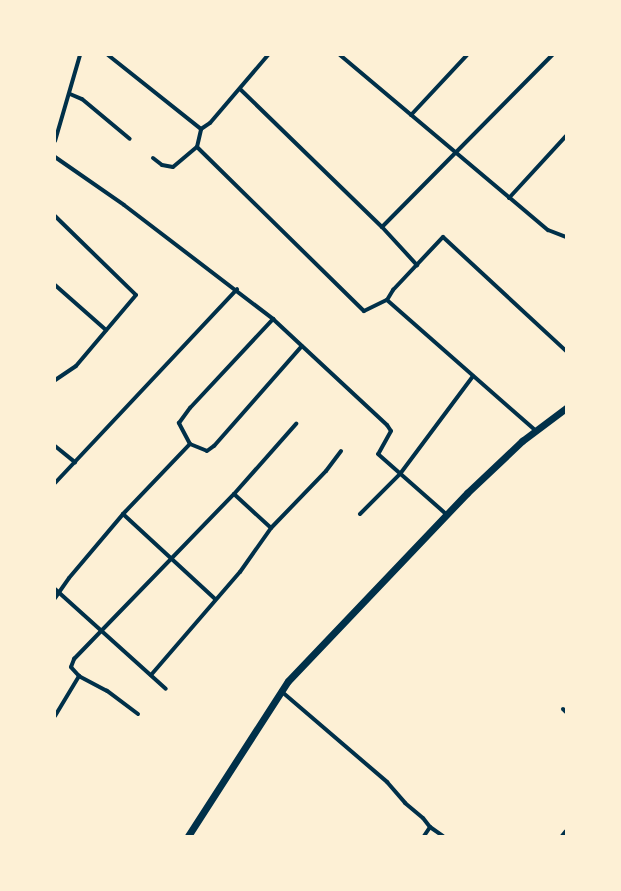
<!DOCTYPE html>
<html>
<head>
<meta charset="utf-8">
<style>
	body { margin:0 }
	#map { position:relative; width:621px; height:891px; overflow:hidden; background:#fdf0d5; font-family:"Times New Roman",serif }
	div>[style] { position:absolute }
	.minor>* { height:4px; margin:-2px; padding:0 2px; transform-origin:2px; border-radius:2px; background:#003049 }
	.tertiary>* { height:7px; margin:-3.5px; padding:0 3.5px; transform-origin:3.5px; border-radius:3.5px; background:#003049 }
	span { translate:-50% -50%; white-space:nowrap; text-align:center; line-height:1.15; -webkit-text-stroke:4px #fdf0d5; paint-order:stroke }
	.frame { position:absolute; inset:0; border:56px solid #fdf0d5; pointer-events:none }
</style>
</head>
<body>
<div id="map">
	<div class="minor">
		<i style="left:108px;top:55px;width:119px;rotate:38.5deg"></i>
		<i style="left:340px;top:55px;width:272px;rotate:40.1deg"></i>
		<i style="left:548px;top:230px;width:19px;rotate:21deg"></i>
		<i style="left:240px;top:89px;width:198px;rotate:44.2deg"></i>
		<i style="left:382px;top:227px;width:52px;rotate:47.4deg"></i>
		<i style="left:70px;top:94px;width:13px;rotate:23deg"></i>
		<i style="left:82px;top:99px;width:62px;rotate:39.8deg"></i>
		<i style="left:411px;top:115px;width:82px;rotate:-47deg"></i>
		<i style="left:55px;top:141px;width:90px;rotate:-73.8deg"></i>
		<i style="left:197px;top:147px;width:234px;rotate:44.5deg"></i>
		<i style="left:364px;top:311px;width:25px;rotate:-26deg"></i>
		<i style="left:387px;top:300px;width:12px;rotate:-59deg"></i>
		<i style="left:393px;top:290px;width:73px;rotate:-46.7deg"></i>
		<i style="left:443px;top:237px;width:168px;rotate:42.8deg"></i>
		<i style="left:55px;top:157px;width:84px;rotate:34.8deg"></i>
		<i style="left:124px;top:205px;width:188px;rotate:37.4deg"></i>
		<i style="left:273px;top:319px;width:156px;rotate:42.9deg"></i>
		<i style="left:387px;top:425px;width:7px;rotate:56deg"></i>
		<i style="left:391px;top:431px;width:26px;rotate:119deg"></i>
		<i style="left:378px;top:454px;width:91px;rotate:41.4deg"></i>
		<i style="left:153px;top:158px;width:11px;rotate:38deg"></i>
		<i style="left:162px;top:165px;width:11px;rotate:10deg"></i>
		<i style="left:173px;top:167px;width:31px;rotate:-40deg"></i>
		<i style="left:197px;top:147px;width:18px;rotate:-77deg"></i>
		<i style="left:201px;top:129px;width:11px;rotate:-34deg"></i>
		<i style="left:210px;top:123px;width:89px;rotate:-49.5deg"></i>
		<i style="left:509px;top:198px;width:84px;rotate:-47.4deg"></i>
		<i style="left:55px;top:216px;width:113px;rotate:44.3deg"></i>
		<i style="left:136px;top:295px;width:93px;rotate:130.2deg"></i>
		<i style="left:76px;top:366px;width:25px;rotate:146deg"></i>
		<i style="left:382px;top:227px;width:242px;rotate:-45.3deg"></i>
		<i style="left:55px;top:285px;width:68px;rotate:41.4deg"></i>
		<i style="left:387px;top:300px;width:197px;rotate:41.3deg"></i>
		<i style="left:190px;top:444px;width:24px;rotate:-118deg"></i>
		<i style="left:179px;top:423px;width:19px;rotate:-54deg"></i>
		<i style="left:190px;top:408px;width:122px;rotate:-47deg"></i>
		<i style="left:190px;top:444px;width:18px;rotate:22deg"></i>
		<i style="left:207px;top:451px;width:9px;rotate:-36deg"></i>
		<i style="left:214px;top:446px;width:133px;rotate:-48.7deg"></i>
		<i style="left:55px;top:446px;width:26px;rotate:39deg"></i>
		<i style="left:55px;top:483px;width:266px;rotate:-46.8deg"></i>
		<i style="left:234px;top:494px;width:50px;rotate:42.6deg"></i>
		<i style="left:123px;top:514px;width:125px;rotate:42.7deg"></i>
		<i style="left:360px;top:514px;width:57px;rotate:-45deg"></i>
		<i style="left:400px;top:474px;width:122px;rotate:-53.3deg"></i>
		<i style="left:55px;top:589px;width:149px;rotate:42deg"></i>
		<i style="left:55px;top:598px;width:24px;rotate:-55deg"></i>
		<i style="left:69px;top:578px;width:84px;rotate:-49.8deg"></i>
		<i style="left:123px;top:514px;width:97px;rotate:-46.3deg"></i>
		<i style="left:151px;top:675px;width:136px;rotate:-49.2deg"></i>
		<i style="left:240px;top:572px;width:54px;rotate:-54.8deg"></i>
		<i style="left:271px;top:528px;width:79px;rotate:-46deg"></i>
		<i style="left:326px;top:471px;width:25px;rotate:-53deg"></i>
		<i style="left:281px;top:691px;width:140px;rotate:40.6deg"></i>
		<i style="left:387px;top:782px;width:28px;rotate:49deg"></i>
		<i style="left:405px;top:803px;width:23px;rotate:40deg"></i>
		<i style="left:423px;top:818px;width:11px;rotate:52deg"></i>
		<i style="left:430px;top:827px;width:16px;rotate:35deg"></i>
		<i style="left:563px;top:709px;width:4px;rotate:45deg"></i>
		<i style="left:138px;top:714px;width:39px;rotate:-143deg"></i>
		<i style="left:107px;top:691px;width:32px;rotate:-152deg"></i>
		<i style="left:79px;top:676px;width:12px;rotate:-132deg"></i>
		<i style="left:71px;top:667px;width:9px;rotate:-69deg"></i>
		<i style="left:74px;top:659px;width:230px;rotate:-45.9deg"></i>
		<i style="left:234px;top:494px;width:94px;rotate:-48.5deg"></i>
		<i style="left:55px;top:716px;width:47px;rotate:-59deg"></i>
		<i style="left:424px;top:836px;width:11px;rotate:-56deg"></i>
		<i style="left:562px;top:836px;width:6px;rotate:-51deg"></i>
	</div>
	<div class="tertiary">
		<i style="left:188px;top:836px;width:184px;rotate:-57.2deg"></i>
		<i style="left:288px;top:681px;width:260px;rotate:-46.4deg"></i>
		<i style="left:467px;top:493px;width:76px;rotate:-43.4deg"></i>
		<i style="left:522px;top:441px;width:55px;rotate:-36.9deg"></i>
	</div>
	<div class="frame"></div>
</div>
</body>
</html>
